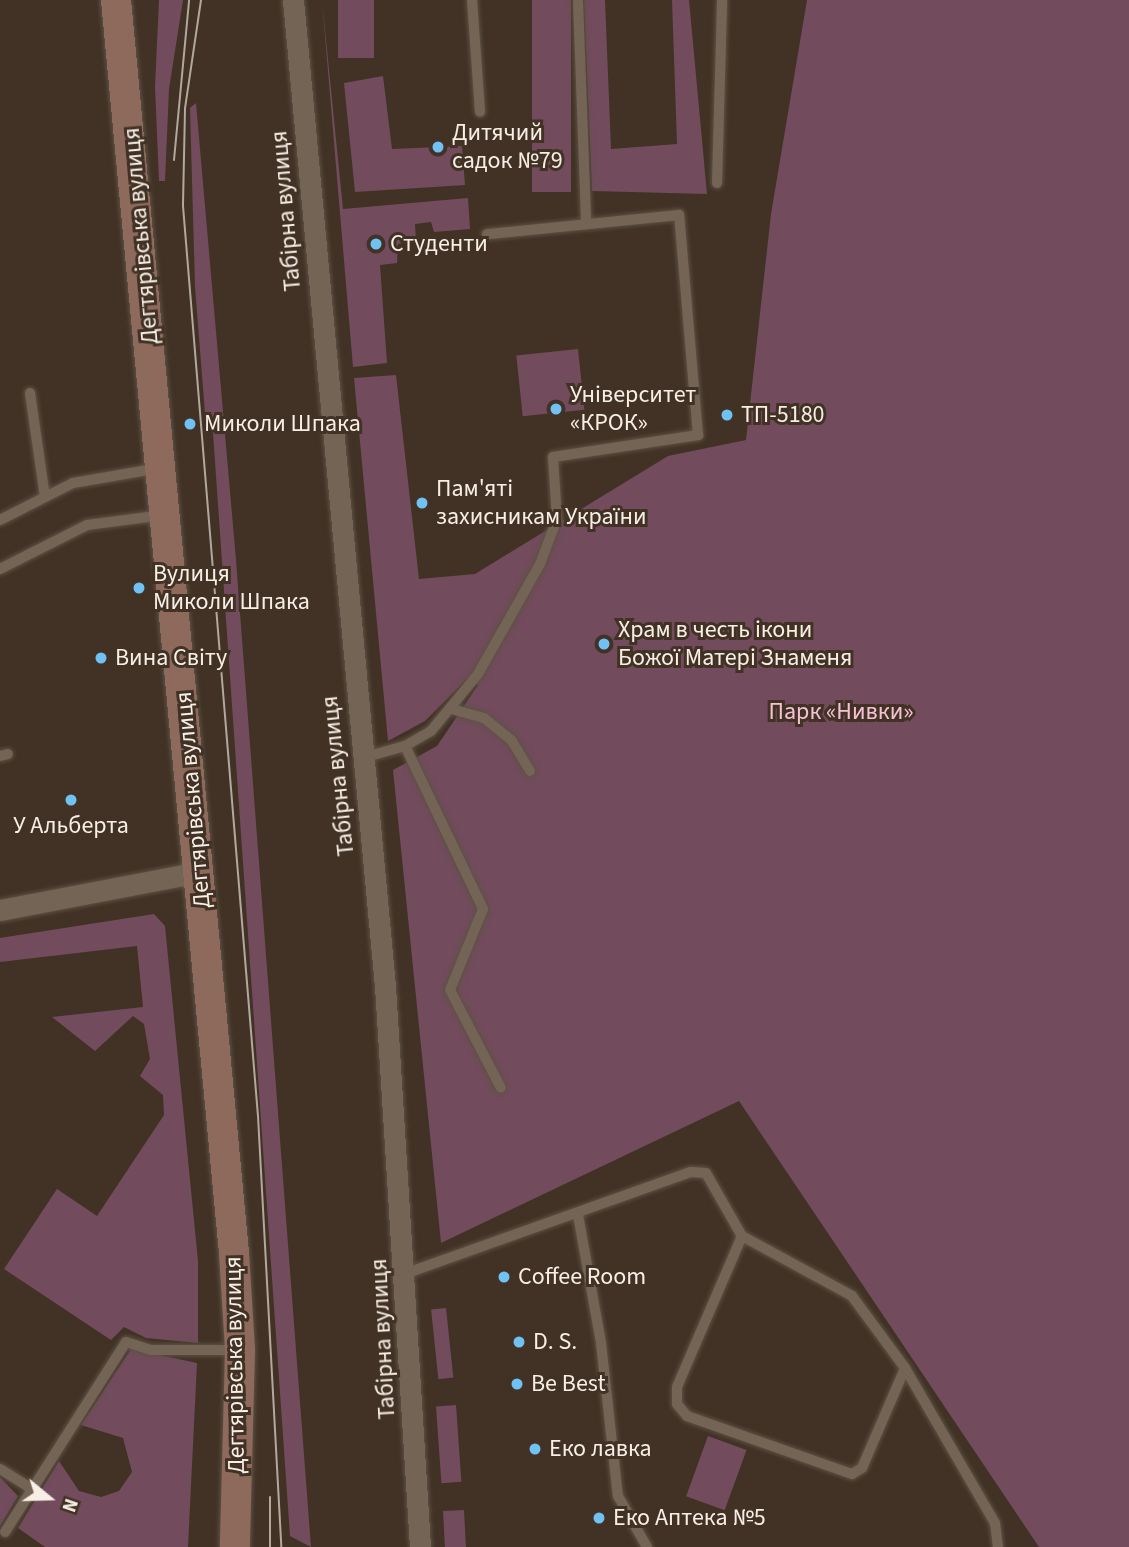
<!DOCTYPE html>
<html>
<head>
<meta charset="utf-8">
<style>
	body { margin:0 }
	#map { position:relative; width:1129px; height:1547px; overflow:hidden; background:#413225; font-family:"Source Sans 3",sans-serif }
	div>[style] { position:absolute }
	.green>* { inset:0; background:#724c5c; transform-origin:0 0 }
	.roads { filter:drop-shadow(0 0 2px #5d5145) drop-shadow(0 0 2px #5d5145) }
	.service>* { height:10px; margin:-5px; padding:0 5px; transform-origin:5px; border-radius:5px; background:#746455 }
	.minor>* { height:21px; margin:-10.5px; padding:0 10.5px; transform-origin:10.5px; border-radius:10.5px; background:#746455 }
	.secondary>* { height:30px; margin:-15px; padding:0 15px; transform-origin:15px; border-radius:15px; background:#8d6a5c }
	.tram>* { height:2px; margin:-1px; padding:0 1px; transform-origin:1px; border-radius:1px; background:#b3a89e }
	.dots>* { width:19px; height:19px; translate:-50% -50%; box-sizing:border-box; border:4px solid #413225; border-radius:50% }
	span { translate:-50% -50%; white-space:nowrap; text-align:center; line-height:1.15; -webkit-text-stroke:6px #413225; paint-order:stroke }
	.poi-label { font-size:24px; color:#f7eee5 }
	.left { translate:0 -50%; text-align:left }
	.street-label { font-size:24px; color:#f7eee5 }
	.park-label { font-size:24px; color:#f5c1d5 }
	.north { position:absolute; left:14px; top:1463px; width:70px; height:70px; -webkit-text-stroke:5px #413225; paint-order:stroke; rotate:109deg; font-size:19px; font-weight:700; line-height:28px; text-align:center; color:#f7eee5 }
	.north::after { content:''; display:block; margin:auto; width:24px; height:32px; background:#f7eee5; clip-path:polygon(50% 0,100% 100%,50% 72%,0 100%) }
</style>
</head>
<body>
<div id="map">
	<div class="green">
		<i style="clip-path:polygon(159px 0,183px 0,169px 89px,165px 181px,159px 181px,155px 87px)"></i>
		<i style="clip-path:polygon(322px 0,343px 209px,468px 198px,470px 229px,434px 232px,431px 222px,415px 224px,416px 241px,398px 244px,397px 263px,380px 265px,387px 363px,353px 367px)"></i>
		<i style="left:338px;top:0;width:36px;height:58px"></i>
		<i style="left:532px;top:0;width:39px;height:192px"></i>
		<i style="clip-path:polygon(584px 0,605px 0,611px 149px,677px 144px,672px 0,689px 0,707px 194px,592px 191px)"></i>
		<i style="clip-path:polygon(807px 0,1129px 0,1129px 1547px,1039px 1547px,739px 1101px,441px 1243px,393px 770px,437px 746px,478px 685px,468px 678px,425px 721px,388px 741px,354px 378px,396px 375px,419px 579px,475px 574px,668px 456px,746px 440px,771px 214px)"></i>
		<i style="clip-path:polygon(383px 76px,392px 149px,462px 146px,465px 185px,355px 192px,344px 83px)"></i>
		<i style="clip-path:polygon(196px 103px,236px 560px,311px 1547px,290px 1536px,213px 433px,206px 426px,195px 287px,190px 108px)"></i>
		<i style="left:578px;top:349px;width:61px;height:62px;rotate:84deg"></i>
		<i style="clip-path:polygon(154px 914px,165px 926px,198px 1261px,198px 1343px,146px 1338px,124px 1327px,111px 1340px,4px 1269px,57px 1189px,97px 1216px,164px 1115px,163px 1095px,140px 1076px,150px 1059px,144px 1024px,133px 1016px,95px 1051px,52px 1017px,143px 1007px,137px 946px,0 962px,0 938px)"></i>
		<i style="left:446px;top:1308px;width:70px;height:15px;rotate:84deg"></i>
		<i style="clip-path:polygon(131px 1349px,197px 1363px,188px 1547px,45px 1547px,18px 1528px,59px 1461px,79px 1491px,101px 1497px,119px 1491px,132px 1472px,123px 1438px,81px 1425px)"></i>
		<i style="left:456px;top:1405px;width:77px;height:20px;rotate:86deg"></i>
		<i style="left:708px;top:1436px;width:41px;height:64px;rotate:20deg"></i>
		<i style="clip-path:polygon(0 1477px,18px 1496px,0 1526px)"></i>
		<i style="left:464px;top:1510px;width:37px;height:21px;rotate:87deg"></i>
	</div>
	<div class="roads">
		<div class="service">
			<i style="left:472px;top:0;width:112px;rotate:85.9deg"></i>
			<i style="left:578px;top:0;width:221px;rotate:87.9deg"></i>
			<i style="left:717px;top:183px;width:183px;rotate:-88.4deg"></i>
			<i style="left:30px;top:393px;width:105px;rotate:81.8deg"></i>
			<i style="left:0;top:520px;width:82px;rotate:-26.9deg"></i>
			<i style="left:73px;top:483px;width:88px;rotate:-9.8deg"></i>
			<i style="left:0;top:569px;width:97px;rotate:-26.8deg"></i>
			<i style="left:87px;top:525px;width:77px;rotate:-7.5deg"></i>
			<i style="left:452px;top:709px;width:33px;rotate:16deg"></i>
			<i style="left:484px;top:718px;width:36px;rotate:39deg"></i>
			<i style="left:512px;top:741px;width:35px;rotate:59deg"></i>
			<i style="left:405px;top:746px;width:181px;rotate:64.4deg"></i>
			<i style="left:483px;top:909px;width:87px;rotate:112.2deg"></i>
			<i style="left:450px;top:990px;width:110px;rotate:62.5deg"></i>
			<i style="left:0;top:756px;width:8px;rotate:-14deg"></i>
			<i style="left:362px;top:758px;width:45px;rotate:-15.6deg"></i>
			<i style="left:405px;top:746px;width:30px;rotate:-30deg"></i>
			<i style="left:431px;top:731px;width:74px;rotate:-50.5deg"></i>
			<i style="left:478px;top:674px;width:126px;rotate:-60.6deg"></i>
			<i style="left:540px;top:564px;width:48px;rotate:-69.3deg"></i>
			<i style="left:557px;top:519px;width:62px;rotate:-93.7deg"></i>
			<i style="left:553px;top:457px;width:147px;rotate:-8.6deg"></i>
			<i style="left:698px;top:435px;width:221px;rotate:-94.9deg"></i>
			<i style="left:679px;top:215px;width:193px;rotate:174.3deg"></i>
			<i style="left:578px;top:1215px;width:130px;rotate:79.8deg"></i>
			<i style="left:601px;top:1343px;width:154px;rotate:83.7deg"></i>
			<i style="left:618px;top:1496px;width:59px;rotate:60.4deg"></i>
			<i style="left:742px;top:1236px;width:164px;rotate:113.3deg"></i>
			<i style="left:677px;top:1387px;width:17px;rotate:90deg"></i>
			<i style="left:677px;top:1404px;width:16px;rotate:50deg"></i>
			<i style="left:687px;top:1416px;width:175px;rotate:19.4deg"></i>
			<i style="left:852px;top:1474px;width:12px;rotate:-31deg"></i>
			<i style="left:862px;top:1468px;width:109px;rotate:-66.7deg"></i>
			<i style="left:407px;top:1273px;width:301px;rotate:-19.6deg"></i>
			<i style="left:691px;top:1172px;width:15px;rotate:4deg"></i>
			<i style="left:706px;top:1173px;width:73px;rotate:60.3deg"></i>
			<i style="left:742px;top:1236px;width:125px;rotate:28.6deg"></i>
			<i style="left:852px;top:1296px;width:89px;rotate:53.6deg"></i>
			<i style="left:905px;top:1368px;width:179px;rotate:59.9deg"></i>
			<i style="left:995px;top:1523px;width:24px;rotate:83deg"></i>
			<i style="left:0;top:1469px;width:36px;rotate:32deg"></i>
			<i style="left:5px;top:1532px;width:225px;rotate:-57.5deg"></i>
			<i style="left:126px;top:1342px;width:26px;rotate:18deg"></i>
			<i style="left:151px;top:1350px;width:89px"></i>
		</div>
		<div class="minor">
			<i style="left:293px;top:0;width:990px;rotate:84.67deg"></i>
			<i style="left:385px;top:986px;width:562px;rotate:86.43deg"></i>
			<i style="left:0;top:910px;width:204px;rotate:-10.8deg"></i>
		</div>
		<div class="secondary">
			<i style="left:116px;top:0;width:1260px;rotate:84.62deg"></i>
			<i style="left:234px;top:1254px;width:96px;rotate:86.4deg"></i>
			<i style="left:240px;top:1350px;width:197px;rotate:91.5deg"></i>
		</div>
	</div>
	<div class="tram">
		<i style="left:201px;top:0;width:110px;rotate:98.4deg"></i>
		<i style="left:185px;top:109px;width:97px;rotate:91.2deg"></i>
		<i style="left:183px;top:206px;width:913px;rotate:85.29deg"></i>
		<i style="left:258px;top:1116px;width:432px;rotate:86.9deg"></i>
		<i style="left:174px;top:160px;width:161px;rotate:-84.6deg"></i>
		<i style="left:270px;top:1497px;width:50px;rotate:90deg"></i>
	</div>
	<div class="dots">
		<i style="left:438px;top:147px;background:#70c1f4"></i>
		<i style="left:376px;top:244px;background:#70c1f4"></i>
		<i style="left:556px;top:409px;background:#70c1f4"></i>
		<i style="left:727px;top:415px;background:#70c1f4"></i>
		<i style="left:190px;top:424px;background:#70c1f4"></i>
		<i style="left:422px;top:503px;background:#70c1f4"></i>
		<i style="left:139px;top:588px;background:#70c1f4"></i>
		<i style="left:604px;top:644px;background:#70c1f4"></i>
		<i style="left:101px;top:658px;background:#70c1f4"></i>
		<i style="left:71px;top:800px;background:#70c1f4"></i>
		<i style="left:504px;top:1277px;background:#70c1f4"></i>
		<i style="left:519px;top:1342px;background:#70c1f4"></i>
		<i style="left:517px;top:1384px;background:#70c1f4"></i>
		<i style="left:535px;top:1449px;background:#70c1f4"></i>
		<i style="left:599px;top:1518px;background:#70c1f4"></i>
	</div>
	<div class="poi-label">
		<span class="left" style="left:452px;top:147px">Дитячий<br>садок №79</span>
		<span class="left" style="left:390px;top:244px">Студенти</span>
		<span class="left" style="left:570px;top:409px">Університет<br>«КРОК»</span>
		<span class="left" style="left:741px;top:415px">ТП-5180</span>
		<span class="left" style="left:204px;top:424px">Миколи Шпака</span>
		<span class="left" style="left:436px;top:503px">Пам'яті<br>захисникам України</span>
		<span class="left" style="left:153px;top:588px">Вулиця<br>Миколи Шпака</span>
		<span class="left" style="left:618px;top:644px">Храм в честь ікони<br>Божої Матері Знаменя</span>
		<span class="left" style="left:115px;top:658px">Вина Світу</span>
		<span style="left:71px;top:826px">У Альберта</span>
		<span class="left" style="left:518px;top:1277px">Coffee Room</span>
		<span class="left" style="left:533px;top:1342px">D. S.</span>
		<span class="left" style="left:531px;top:1384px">Be Best</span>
		<span class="left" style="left:549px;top:1449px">Еко лавка</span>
		<span class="left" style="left:613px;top:1518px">Еко Аптека №5</span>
	</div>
	<div class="street-label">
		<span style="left:286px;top:211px;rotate:-95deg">Табірна вулиця</span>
		<span style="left:141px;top:236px;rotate:-95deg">Дегтярівська вулиця</span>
		<span style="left:338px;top:776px;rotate:-96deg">Табірна вулиця</span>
		<span style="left:193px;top:800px;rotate:-95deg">Дегтярівська вулиця</span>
		<span style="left:383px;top:1339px;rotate:-93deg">Табірна вулиця</span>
		<span style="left:235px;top:1365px;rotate:-91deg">Дегтярівська вулиця</span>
	</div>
	<div class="park-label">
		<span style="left:841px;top:712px">Парк «Нивки»</span>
	</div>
	<div class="north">N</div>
</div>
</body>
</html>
